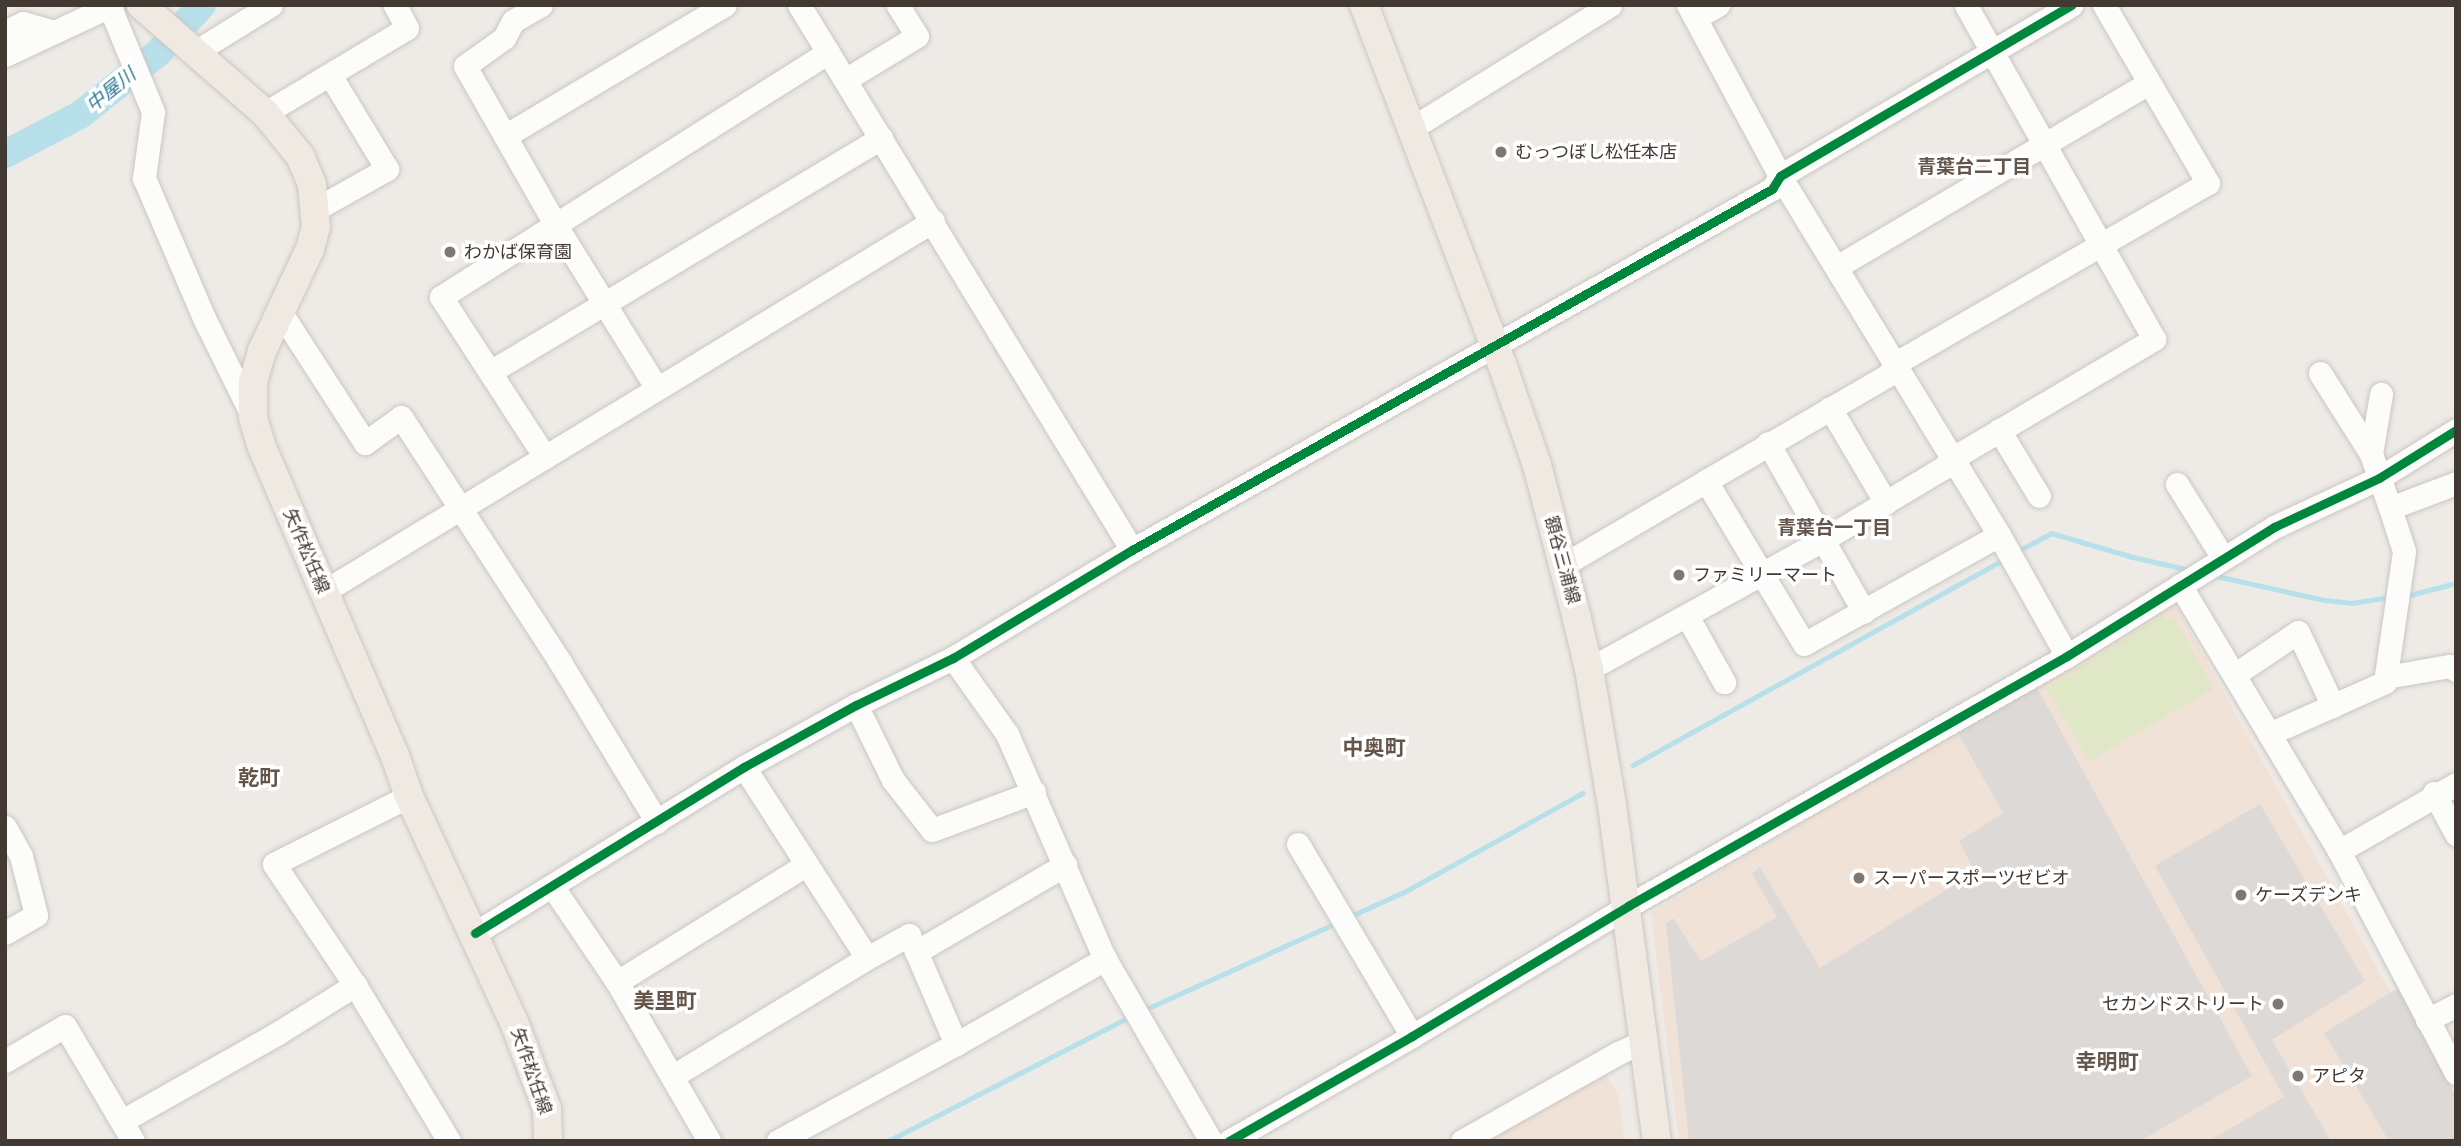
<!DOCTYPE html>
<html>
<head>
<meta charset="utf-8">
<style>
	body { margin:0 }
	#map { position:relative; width:2461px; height:1146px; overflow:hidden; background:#eeeae6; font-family:Rubik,"Noto Sans JP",sans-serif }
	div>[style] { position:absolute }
	.commercial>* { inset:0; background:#f1e2d8 }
	.green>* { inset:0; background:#e0e7c6 }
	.parking>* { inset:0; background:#ddd9d6 }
	.stream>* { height:4.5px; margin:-2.25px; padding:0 2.25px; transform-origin:2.25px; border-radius:2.25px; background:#b7e0eb }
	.river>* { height:28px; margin:-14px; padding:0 14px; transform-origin:14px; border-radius:14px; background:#b7e0eb }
	.roads { filter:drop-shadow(0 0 2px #cac6c2) drop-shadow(0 0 2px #cac6c2) }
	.minor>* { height:23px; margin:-11.5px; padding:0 11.5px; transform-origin:11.5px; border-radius:11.5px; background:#fcfcfb }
	.major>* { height:28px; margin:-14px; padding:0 14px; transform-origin:14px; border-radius:14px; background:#efe9e2 }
	.cycleway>* { height:9px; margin:-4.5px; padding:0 4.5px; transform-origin:4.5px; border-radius:4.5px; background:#00873e }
	.dots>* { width:19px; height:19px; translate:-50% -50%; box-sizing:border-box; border:4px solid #fff; border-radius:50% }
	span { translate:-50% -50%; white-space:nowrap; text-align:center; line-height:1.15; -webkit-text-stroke:7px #fff; paint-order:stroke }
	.poi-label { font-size:18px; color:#423933 }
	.left { translate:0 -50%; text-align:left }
	.right { translate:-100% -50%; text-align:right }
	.street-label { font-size:18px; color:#423933 }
	.water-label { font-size:19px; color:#2c7a92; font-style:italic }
	.neighbourhood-label { font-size:19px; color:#64554b; font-weight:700 }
	.quarter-label { font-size:21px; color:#64554b; font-weight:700 }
	.frame { position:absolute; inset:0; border:7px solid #423933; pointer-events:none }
</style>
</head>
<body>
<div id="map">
	<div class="commercial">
		<i style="clip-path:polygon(2166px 604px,2177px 608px,2456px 1110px,2456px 1141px,1679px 1141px,1651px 913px)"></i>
		<i style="clip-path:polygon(1603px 1069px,1619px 1097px,1624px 1141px,1476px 1141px)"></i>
	</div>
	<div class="green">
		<i style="clip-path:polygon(2161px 616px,2176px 620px,2213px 689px,2089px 761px,2046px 688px)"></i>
	</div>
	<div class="parking">
		<i style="clip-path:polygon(2036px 686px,2252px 1076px,2140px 1141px,1689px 1141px,1666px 923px,1673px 918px,1701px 961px,1777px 917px,1752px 874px,1760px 867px,1820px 968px,1975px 872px,1959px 841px,2003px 813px,1956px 730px)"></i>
		<i style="clip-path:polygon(2260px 804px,2365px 981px,2272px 1040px,2331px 1141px,2209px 1141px,2284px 1097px,2155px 866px)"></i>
		<i style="clip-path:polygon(2398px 988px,2456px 1096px,2456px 1141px,2389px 1141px,2324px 1033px)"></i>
	</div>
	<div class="stream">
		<i style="left:2016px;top:552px;width:40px;rotate:-28deg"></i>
		<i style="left:2051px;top:533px;width:85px;rotate:16.3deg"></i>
		<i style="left:2133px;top:557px;width:58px;rotate:12.8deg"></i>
		<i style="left:2212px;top:575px;width:116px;rotate:12.5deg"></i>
		<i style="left:2325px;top:600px;width:27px;rotate:6deg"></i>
		<i style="left:2352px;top:603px;width:31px;rotate:-9deg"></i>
		<i style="left:2410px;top:595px;width:48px;rotate:-14.6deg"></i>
		<i style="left:1633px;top:765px;width:427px;rotate:-29deg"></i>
		<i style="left:1349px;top:917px;width:63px;rotate:-24.5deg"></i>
		<i style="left:1406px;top:891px;width:202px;rotate:-29deg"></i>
		<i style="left:1142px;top:1011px;width:215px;rotate:-24.4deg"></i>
		<i style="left:888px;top:1141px;width:273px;rotate:-27.2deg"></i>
	</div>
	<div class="river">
		<i style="left:5px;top:154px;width:85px;rotate:-27.5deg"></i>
		<i style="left:80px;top:115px;width:100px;rotate:-38.5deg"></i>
		<i style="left:158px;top:53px;width:65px;rotate:-47.5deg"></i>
	</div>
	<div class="roads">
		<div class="minor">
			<i style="left:109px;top:5px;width:116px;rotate:67.6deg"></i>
			<i style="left:153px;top:112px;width:67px;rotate:97.8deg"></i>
			<i style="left:144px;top:178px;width:152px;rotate:66.8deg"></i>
			<i style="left:204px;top:318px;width:108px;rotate:63.7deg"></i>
			<i style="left:541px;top:5px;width:32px;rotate:150deg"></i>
			<i style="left:513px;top:21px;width:19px;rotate:118deg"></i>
			<i style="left:504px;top:38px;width:48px;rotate:144.3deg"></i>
			<i style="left:465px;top:66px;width:182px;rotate:60.3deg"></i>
			<i style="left:555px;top:224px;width:192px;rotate:58.2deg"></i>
			<i style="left:799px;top:5px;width:639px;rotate:58.57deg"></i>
			<i style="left:1688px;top:5px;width:194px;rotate:61.7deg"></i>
			<i style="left:1780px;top:176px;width:421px;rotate:58.6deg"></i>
			<i style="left:1999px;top:535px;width:139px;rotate:60.7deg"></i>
			<i style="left:1696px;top:18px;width:26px;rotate:-31deg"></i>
			<i style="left:5px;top:32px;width:20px;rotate:-27deg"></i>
			<i style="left:23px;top:23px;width:32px;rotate:16deg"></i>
			<i style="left:195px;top:52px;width:89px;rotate:-31.7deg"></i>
			<i style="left:5px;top:55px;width:118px;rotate:-25deg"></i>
			<i style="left:845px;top:80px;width:84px;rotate:-31.4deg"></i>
			<i style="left:917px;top:36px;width:36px;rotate:-122deg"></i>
			<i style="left:265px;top:113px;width:165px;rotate:-30.9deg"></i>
			<i style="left:407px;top:28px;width:26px;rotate:-118deg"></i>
			<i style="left:1412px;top:128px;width:233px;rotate:-31.8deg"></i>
			<i style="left:505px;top:136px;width:256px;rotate:-30.8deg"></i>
			<i style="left:314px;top:210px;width:84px;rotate:-29.3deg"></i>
			<i style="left:387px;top:169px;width:110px;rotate:-121.2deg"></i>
			<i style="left:1838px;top:266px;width:361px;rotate:-30.5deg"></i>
			<i style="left:281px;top:313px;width:155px;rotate:57.1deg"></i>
			<i style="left:365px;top:443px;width:44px;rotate:-35.8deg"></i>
			<i style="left:401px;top:417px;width:292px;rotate:57deg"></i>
			<i style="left:560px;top:662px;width:187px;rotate:58.8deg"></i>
			<i style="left:490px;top:372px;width:456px;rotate:-30.9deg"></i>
			<i style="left:2320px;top:373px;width:96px;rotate:57.8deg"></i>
			<i style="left:2371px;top:454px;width:57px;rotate:70.6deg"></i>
			<i style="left:2390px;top:508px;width:71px;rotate:-20.7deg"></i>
			<i style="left:1830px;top:408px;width:110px;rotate:59.5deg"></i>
			<i style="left:1999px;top:430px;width:77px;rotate:58.8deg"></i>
			<i style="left:1768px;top:443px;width:194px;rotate:60.4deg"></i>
			<i style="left:2371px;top:454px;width:61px;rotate:-80.5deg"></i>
			<i style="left:545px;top:457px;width:191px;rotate:-123deg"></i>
			<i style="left:441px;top:297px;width:458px;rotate:-32.3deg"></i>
			<i style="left:2177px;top:484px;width:87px;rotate:58.1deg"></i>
			<i style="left:1999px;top:535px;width:223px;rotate:150.8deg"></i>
			<i style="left:1804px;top:644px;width:190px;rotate:-121deg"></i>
			<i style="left:1706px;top:481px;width:211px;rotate:-30.2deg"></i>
			<i style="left:1888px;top:375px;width:14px;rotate:-56deg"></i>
			<i style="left:1896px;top:363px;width:360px;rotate:-30deg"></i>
			<i style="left:2208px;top:183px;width:206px;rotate:-120.3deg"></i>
			<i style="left:1563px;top:565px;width:166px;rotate:-30.4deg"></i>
			<i style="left:2180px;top:585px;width:310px;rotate:59.1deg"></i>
			<i style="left:2339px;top:851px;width:251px;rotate:62.2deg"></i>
			<i style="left:323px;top:592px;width:714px;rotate:-31.31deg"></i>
			<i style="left:1687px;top:616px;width:76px;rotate:60.7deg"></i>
			<i style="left:953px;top:658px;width:93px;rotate:54.6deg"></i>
			<i style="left:1007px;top:734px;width:245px;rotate:66.5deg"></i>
			<i style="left:1105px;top:959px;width:211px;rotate:59.8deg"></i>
			<i style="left:1589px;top:669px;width:267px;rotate:-28.9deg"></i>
			<i style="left:1823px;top:540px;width:140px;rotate:-31deg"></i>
			<i style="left:1943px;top:468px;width:14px;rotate:-45deg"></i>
			<i style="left:1953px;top:458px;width:234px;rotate:-30.6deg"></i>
			<i style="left:2154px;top:339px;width:383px;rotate:-119.4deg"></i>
			<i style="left:2234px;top:675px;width:77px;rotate:-33.9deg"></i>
			<i style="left:2298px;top:632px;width:82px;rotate:64.7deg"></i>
			<i style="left:2386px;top:677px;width:65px;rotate:-9.8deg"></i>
			<i style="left:2450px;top:666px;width:7px;rotate:34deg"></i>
			<i style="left:856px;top:705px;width:84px;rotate:63.7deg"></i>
			<i style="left:893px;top:780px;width:63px;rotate:52deg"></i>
			<i style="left:932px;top:830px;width:109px;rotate:-20.4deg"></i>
			<i style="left:2269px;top:734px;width:127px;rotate:-24.1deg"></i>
			<i style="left:2385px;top:682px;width:132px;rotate:-81.7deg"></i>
			<i style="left:2404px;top:551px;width:45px;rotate:-108deg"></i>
			<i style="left:744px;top:767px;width:227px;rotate:57.2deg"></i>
			<i style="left:867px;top:958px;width:48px;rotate:-28.7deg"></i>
			<i style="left:909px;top:935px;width:119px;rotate:66.7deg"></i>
			<i style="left:956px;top:1044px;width:203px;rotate:151.4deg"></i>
			<i style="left:2434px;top:793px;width:47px;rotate:61.8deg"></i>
			<i style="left:409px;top:796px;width:151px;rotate:153.3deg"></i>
			<i style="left:274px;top:864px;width:146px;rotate:56.2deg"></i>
			<i style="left:355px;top:985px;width:182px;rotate:58.9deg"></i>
			<i style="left:5px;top:827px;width:33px;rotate:61deg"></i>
			<i style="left:21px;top:856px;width:61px;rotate:75.7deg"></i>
			<i style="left:36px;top:915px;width:36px;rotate:150deg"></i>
			<i style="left:1298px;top:844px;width:223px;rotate:59.3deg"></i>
			<i style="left:2339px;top:851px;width:135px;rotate:-29.8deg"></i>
			<i style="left:552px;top:886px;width:116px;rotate:55.9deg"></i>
			<i style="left:617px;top:982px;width:184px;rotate:59.9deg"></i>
			<i style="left:475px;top:933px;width:316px;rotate:-31.7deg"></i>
			<i style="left:744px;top:767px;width:128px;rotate:-29deg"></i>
			<i style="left:856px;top:705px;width:108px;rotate:-25.9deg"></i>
			<i style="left:953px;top:658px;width:209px;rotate:-31.1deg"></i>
			<i style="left:1132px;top:550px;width:735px;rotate:-29.43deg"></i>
			<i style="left:1772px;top:189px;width:15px;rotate:-58deg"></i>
			<i style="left:1780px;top:176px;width:338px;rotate:-30.4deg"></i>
			<i style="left:916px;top:952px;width:173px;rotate:-30.3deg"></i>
			<i style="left:617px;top:982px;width:222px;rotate:-31.8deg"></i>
			<i style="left:2427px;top:1020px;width:33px;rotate:-27deg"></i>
			<i style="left:956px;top:1044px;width:172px;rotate:-29.7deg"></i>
			<i style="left:5px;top:1061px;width:69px;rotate:-30.3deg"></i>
			<i style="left:65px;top:1026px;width:134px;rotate:59.4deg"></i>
			<i style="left:673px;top:1076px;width:227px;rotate:-31.3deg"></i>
			<i style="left:122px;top:1121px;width:179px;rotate:-29.4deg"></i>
			<i style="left:278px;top:1033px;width:91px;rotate:-31.9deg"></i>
			<i style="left:1229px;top:1141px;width:211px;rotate:-29.8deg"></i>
			<i style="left:1412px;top:1036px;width:252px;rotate:-31deg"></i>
			<i style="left:1628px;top:906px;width:505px;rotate:-29.66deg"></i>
			<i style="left:2067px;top:656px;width:244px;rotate:-31.9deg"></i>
			<i style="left:2274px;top:527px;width:116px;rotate:-25deg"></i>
			<i style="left:2379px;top:478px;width:91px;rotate:-31.9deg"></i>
			<i style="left:1462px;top:1141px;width:179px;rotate:-29.4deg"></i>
			<i style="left:1618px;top:1053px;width:30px;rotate:-24deg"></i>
		</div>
		<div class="major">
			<i style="left:141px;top:5px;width:164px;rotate:41.1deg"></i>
			<i style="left:265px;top:113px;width:55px;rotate:50.9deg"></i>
			<i style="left:300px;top:156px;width:30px;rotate:67deg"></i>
			<i style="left:312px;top:184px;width:43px;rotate:84.7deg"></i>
			<i style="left:316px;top:227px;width:23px;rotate:105deg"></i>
			<i style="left:310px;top:249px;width:113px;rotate:115.2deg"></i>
			<i style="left:262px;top:351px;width:32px;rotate:106deg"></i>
			<i style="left:253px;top:382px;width:36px;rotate:90deg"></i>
			<i style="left:253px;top:418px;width:28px;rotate:73deg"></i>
			<i style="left:261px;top:445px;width:339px;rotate:66.7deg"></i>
			<i style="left:395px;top:756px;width:42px;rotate:70.7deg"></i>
			<i style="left:409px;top:796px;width:249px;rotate:65.1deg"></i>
			<i style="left:514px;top:1022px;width:93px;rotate:69.2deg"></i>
			<i style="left:547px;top:1109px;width:32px;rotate:88deg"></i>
			<i style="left:1364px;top:5px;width:385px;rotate:69deg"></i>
			<i style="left:1502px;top:364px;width:107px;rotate:70.9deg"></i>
			<i style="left:1537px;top:465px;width:159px;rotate:75.4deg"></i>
			<i style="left:1577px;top:619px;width:51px;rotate:76.5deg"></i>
			<i style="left:1589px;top:669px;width:138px;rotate:80.4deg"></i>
			<i style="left:1612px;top:805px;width:339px;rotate:82.4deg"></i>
		</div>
	</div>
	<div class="cycleway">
		<i style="left:475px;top:933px;width:316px;rotate:-31.7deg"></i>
		<i style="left:744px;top:767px;width:128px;rotate:-29deg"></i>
		<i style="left:856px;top:705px;width:108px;rotate:-25.9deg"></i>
		<i style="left:953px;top:658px;width:209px;rotate:-31.1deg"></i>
		<i style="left:1132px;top:550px;width:735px;rotate:-29.43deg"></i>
		<i style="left:1772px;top:189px;width:15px;rotate:-58deg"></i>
		<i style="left:1780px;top:176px;width:338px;rotate:-30.4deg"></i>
		<i style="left:1229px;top:1141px;width:211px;rotate:-29.8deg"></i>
		<i style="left:1412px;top:1036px;width:252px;rotate:-31deg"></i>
		<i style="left:1628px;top:906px;width:505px;rotate:-29.66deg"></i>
		<i style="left:2067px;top:656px;width:244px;rotate:-31.9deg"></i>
		<i style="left:2274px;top:527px;width:116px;rotate:-25deg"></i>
		<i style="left:2379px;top:478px;width:91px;rotate:-31.9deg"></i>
	</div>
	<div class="dots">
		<i style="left:1501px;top:152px;background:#7e7772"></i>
		<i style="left:450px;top:252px;background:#7e7772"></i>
		<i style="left:1679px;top:575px;background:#7e7772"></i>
		<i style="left:1859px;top:878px;background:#7e7772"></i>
		<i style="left:2241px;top:895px;background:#7e7772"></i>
		<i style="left:2278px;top:1004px;background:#7e7772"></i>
		<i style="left:2298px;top:1076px;background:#7e7772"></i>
	</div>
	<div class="poi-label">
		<span class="left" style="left:1515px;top:152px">むっつぼし松任本店</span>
		<span class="left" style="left:464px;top:252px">わかば保育園</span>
		<span class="left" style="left:1693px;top:575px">ファミリーマート</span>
		<span class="left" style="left:1873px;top:878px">スーパースポーツゼビオ</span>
		<span class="left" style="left:2255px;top:895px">ケーズデンキ</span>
		<span class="right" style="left:2264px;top:1004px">セカンドストリート</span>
		<span class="left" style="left:2312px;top:1076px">アピタ</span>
	</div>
	<div class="street-label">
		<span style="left:306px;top:551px;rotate:67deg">矢作松任線</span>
		<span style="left:1562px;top:560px;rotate:75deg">額谷三浦線</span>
		<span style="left:531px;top:1071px;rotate:71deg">矢作松任線</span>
	</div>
	<div class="water-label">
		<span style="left:111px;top:90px;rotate:-39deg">中屋川</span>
	</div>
	<div class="neighbourhood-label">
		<span style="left:1974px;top:167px">青葉台二丁目</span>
		<span style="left:1834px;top:528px">青葉台一丁目</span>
	</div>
	<div class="quarter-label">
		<span style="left:1374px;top:748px">中奥町</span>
		<span style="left:259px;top:778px">乾町</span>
		<span style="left:665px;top:1001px">美里町</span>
		<span style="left:2107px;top:1062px">幸明町</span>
	</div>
	<div class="frame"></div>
</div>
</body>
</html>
